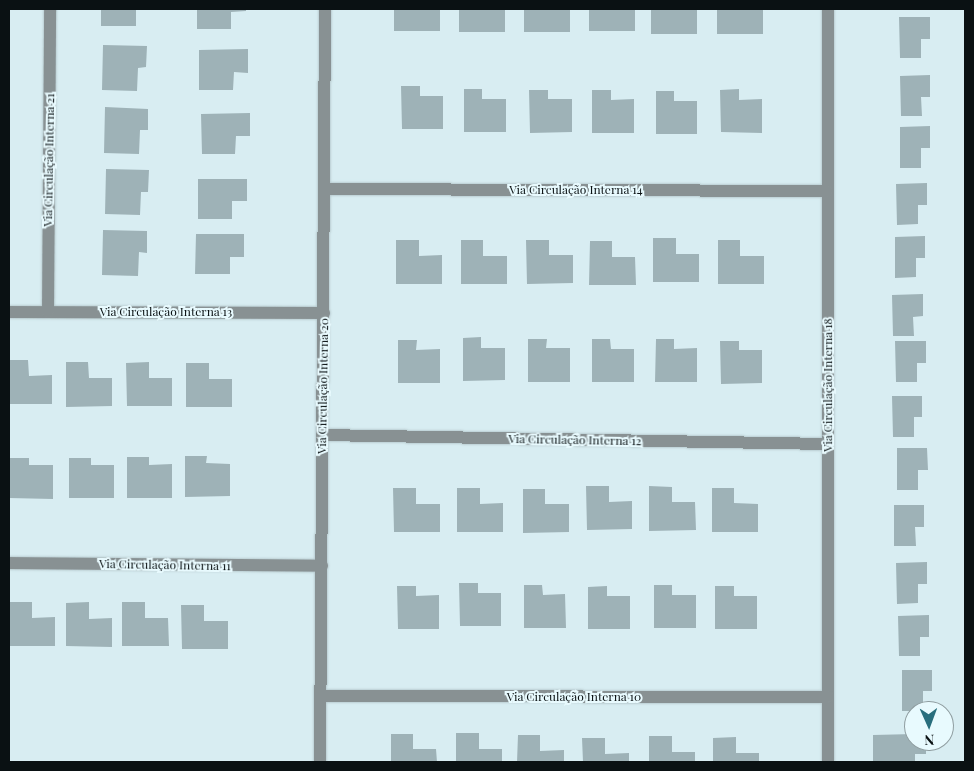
<!DOCTYPE html>
<html>
<head>
<meta charset="utf-8">
<style>
	body { margin:0 }
	#map { position:relative; width:974px; height:771px; overflow:hidden; background:#d8edf2; font-family:"Playfair Display",serif }
	div>[style] { position:absolute }
	.building>* { inset:0; background:#9eb2b7; transform-origin:0 0 }
	.roads { filter:drop-shadow(0 0 1px #b7cace) drop-shadow(0 0 1px #b7cace) }
	.street>* { height:12px; margin:-6px; padding:0 6px; transform-origin:6px; border-radius:6px; background:#889193 }
	span { translate:-50% -50%; white-space:nowrap; text-align:center; line-height:1.15; -webkit-text-stroke:4px #e8fafe; paint-order:stroke }
	.street-label { font-size:12px; color:#0a1113 }
	.frame { position:absolute; inset:0; border:10px solid #0a1113; pointer-events:none }
	.north { position:absolute; left:904px; top:701px; width:50px; height:50px; box-sizing:border-box; background:#e8fafe; border:1px solid #8f9da0; border-radius:50%; rotate:178deg; font-size:14px; font-weight:700; line-height:20px; text-align:center; color:#0a1113 }
	.north::after { content:''; display:block; margin:auto; width:18px; height:22px; background:#286e7d; clip-path:polygon(50% 0,100% 100%,50% 72%,0 100%) }
</style>
</head>
<body>
<div id="map">
	<div class="building">
		<i style="left:101px;top:9px;width:35px;height:17px"></i>
		<i style="clip-path:polygon(197px 9px,246px 9px,246px 11px,231px 12px,231px 29px,197px 29px)"></i>
		<i style="left:394px;top:9px;width:46px;height:22px"></i>
		<i style="left:459px;top:9px;width:46px;height:23px"></i>
		<i style="left:524px;top:9px;width:46px;height:23px"></i>
		<i style="left:589px;top:9px;width:46px;height:22px"></i>
		<i style="left:651px;top:9px;width:46px;height:25px"></i>
		<i style="left:717px;top:9px;width:46px;height:25px"></i>
		<i style="clip-path:polygon(899px 17px,930px 17px,930px 39px,921px 39px,921px 58px,900px 58px)"></i>
		<i style="clip-path:polygon(103px 45px,147px 46px,146px 67px,138px 68px,137px 91px,102px 90px)"></i>
		<i style="clip-path:polygon(248px 49px,248px 73px,234px 72px,233px 90px,199px 90px,199px 50px)"></i>
		<i style="clip-path:polygon(930px 75px,930px 97px,921px 97px,922px 116px,901px 116px,900px 76px)"></i>
		<i style="clip-path:polygon(401px 86px,420px 86px,420px 96px,443px 96px,443px 129px,402px 129px)"></i>
		<i style="clip-path:polygon(464px 89px,482px 89px,482px 99px,506px 99px,506px 132px,464px 132px)"></i>
		<i style="clip-path:polygon(739px 89px,739px 100px,762px 99px,762px 133px,721px 132px,720px 90px)"></i>
		<i style="clip-path:polygon(529px 90px,548px 90px,548px 99px,572px 99px,572px 132px,530px 133px)"></i>
		<i style="clip-path:polygon(592px 90px,611px 90px,611px 100px,634px 99px,634px 133px,592px 133px)"></i>
		<i style="clip-path:polygon(656px 91px,674px 91px,674px 101px,697px 101px,697px 134px,656px 134px)"></i>
		<i style="clip-path:polygon(105px 107px,148px 109px,148px 130px,140px 130px,139px 154px,104px 153px)"></i>
		<i style="clip-path:polygon(250px 113px,250px 136px,236px 136px,235px 154px,202px 154px,201px 114px)"></i>
		<i style="clip-path:polygon(930px 126px,930px 148px,921px 148px,921px 168px,900px 168px,900px 127px)"></i>
		<i style="clip-path:polygon(106px 169px,149px 170px,148px 192px,141px 192px,140px 215px,105px 214px)"></i>
		<i style="clip-path:polygon(198px 179px,247px 179px,247px 201px,232px 201px,232px 219px,198px 219px)"></i>
		<i style="clip-path:polygon(927px 183px,927px 205px,918px 205px,918px 224px,897px 225px,896px 184px)"></i>
		<i style="clip-path:polygon(103px 230px,147px 231px,147px 253px,139px 252px,138px 276px,102px 275px)"></i>
		<i style="clip-path:polygon(196px 234px,244px 234px,244px 257px,230px 257px,230px 274px,195px 274px)"></i>
		<i style="clip-path:polygon(925px 236px,925px 258px,916px 258px,916px 277px,895px 278px,895px 237px)"></i>
		<i style="clip-path:polygon(653px 238px,676px 238px,676px 254px,699px 254px,699px 282px,653px 282px)"></i>
		<i style="clip-path:polygon(396px 240px,419px 240px,419px 256px,442px 255px,442px 284px,396px 284px)"></i>
		<i style="clip-path:polygon(461px 240px,483px 240px,483px 256px,507px 256px,507px 284px,461px 284px)"></i>
		<i style="clip-path:polygon(526px 240px,549px 240px,549px 255px,573px 255px,573px 283px,527px 284px)"></i>
		<i style="clip-path:polygon(718px 240px,740px 240px,740px 256px,764px 256px,764px 284px,718px 284px)"></i>
		<i style="clip-path:polygon(590px 241px,612px 241px,612px 257px,635px 257px,636px 285px,589px 285px)"></i>
		<i style="clip-path:polygon(923px 294px,923px 316px,913px 317px,914px 336px,893px 336px,892px 295px)"></i>
		<i style="clip-path:polygon(481px 337px,481px 348px,505px 348px,505px 380px,463px 381px,463px 338px)"></i>
		<i style="clip-path:polygon(528px 339px,547px 339px,546px 348px,570px 348px,570px 382px,528px 382px)"></i>
		<i style="clip-path:polygon(592px 339px,610px 339px,611px 349px,634px 349px,634px 382px,592px 382px)"></i>
		<i style="clip-path:polygon(656px 339px,674px 339px,674px 349px,697px 348px,697px 382px,655px 382px)"></i>
		<i style="clip-path:polygon(398px 340px,417px 340px,416px 350px,440px 349px,440px 383px,398px 383px)"></i>
		<i style="clip-path:polygon(720px 341px,739px 341px,739px 350px,762px 350px,762px 383px,721px 384px)"></i>
		<i style="clip-path:polygon(895px 341px,926px 341px,926px 363px,917px 363px,917px 382px,896px 382px)"></i>
		<i style="clip-path:polygon(9px 360px,28px 360px,29px 376px,52px 375px,52px 404px,9px 404px)"></i>
		<i style="clip-path:polygon(66px 362px,88px 362px,89px 378px,112px 378px,112px 406px,66px 407px)"></i>
		<i style="clip-path:polygon(149px 362px,149px 378px,172px 378px,172px 406px,127px 406px,126px 363px)"></i>
		<i style="clip-path:polygon(186px 363px,209px 363px,209px 379px,232px 379px,232px 407px,186px 407px)"></i>
		<i style="clip-path:polygon(892px 396px,922px 396px,922px 417px,914px 417px,914px 437px,893px 437px)"></i>
		<i style="clip-path:polygon(897px 448px,927px 448px,928px 470px,918px 470px,918px 490px,897px 490px)"></i>
		<i style="clip-path:polygon(185px 456px,207px 456px,206px 463px,230px 464px,230px 496px,185px 497px)"></i>
		<i style="clip-path:polygon(127px 457px,149px 457px,149px 465px,172px 464px,172px 498px,127px 498px)"></i>
		<i style="clip-path:polygon(9px 458px,29px 458px,29px 465px,53px 465px,53px 499px,9px 498px)"></i>
		<i style="clip-path:polygon(69px 458px,91px 458px,91px 465px,114px 465px,114px 498px,69px 498px)"></i>
		<i style="clip-path:polygon(586px 486px,609px 486px,609px 502px,632px 501px,632px 529px,587px 530px)"></i>
		<i style="clip-path:polygon(649px 486px,672px 487px,672px 502px,695px 502px,696px 530px,649px 531px)"></i>
		<i style="clip-path:polygon(393px 488px,416px 488px,416px 504px,440px 504px,440px 532px,394px 532px)"></i>
		<i style="clip-path:polygon(457px 488px,480px 488px,480px 504px,503px 503px,503px 532px,457px 532px)"></i>
		<i style="clip-path:polygon(712px 488px,734px 488px,734px 503px,758px 504px,758px 532px,712px 532px)"></i>
		<i style="clip-path:polygon(523px 489px,545px 489px,545px 504px,569px 504px,569px 532px,523px 533px)"></i>
		<i style="clip-path:polygon(894px 505px,924px 505px,924px 527px,915px 527px,916px 546px,894px 546px)"></i>
		<i style="clip-path:polygon(927px 562px,927px 584px,918px 584px,918px 603px,897px 604px,896px 563px)"></i>
		<i style="clip-path:polygon(459px 583px,478px 583px,478px 593px,501px 593px,501px 626px,460px 626px)"></i>
		<i style="clip-path:polygon(524px 585px,542px 585px,543px 595px,565px 594px,566px 628px,524px 628px)"></i>
		<i style="clip-path:polygon(654px 585px,672px 585px,672px 595px,696px 595px,696px 628px,654px 628px)"></i>
		<i style="clip-path:polygon(397px 586px,416px 586px,416px 596px,439px 595px,439px 629px,398px 629px)"></i>
		<i style="clip-path:polygon(607px 586px,607px 596px,630px 596px,630px 629px,588px 629px,588px 587px)"></i>
		<i style="clip-path:polygon(715px 586px,734px 586px,734px 596px,757px 596px,757px 629px,715px 629px)"></i>
		<i style="clip-path:polygon(9px 602px,32px 602px,32px 618px,55px 617px,55px 646px,9px 646px)"></i>
		<i style="clip-path:polygon(89px 602px,89px 619px,112px 618px,112px 647px,66px 646px,66px 603px)"></i>
		<i style="clip-path:polygon(122px 602px,145px 602px,145px 618px,168px 618px,169px 646px,122px 646px)"></i>
		<i style="clip-path:polygon(181px 605px,204px 605px,204px 621px,228px 621px,228px 649px,182px 649px)"></i>
		<i style="clip-path:polygon(929px 615px,929px 637px,920px 637px,920px 656px,899px 656px,898px 616px)"></i>
		<i style="clip-path:polygon(902px 670px,932px 670px,932px 691px,923px 691px,923px 711px,902px 711px)"></i>
		<i style="clip-path:polygon(456px 733px,479px 733px,479px 749px,502px 749px,502px 762px,456px 762px)"></i>
		<i style="clip-path:polygon(391px 734px,413px 734px,413px 749px,436px 749px,437px 762px,391px 762px)"></i>
		<i style="clip-path:polygon(914px 734px,914px 741px,926px 741px,926px 754px,915px 754px,915px 762px,873px 762px,873px 735px)"></i>
		<i style="clip-path:polygon(518px 735px,540px 735px,540px 751px,564px 750px,564px 762px,517px 762px)"></i>
		<i style="clip-path:polygon(649px 736px,672px 736px,672px 752px,695px 752px,695px 762px,649px 762px)"></i>
		<i style="clip-path:polygon(736px 737px,736px 753px,759px 753px,759px 762px,713px 762px,713px 738px)"></i>
		<i style="clip-path:polygon(582px 738px,605px 738px,605px 754px,629px 753px,629px 762px,583px 762px)"></i>
	</div>
	<div class="roads">
		<div class="street">
			<i style="left:828px;top:9px;width:753px;rotate:90deg"></i>
			<i style="left:324px;top:189px;width:503px;rotate:0.23deg"></i>
			<i style="left:9px;top:312px;width:315px;rotate:0.2deg"></i>
			<i style="left:48px;top:312px;width:303px;rotate:-89.6deg"></i>
			<i style="left:322px;top:435px;width:506px;rotate:1.02deg"></i>
			<i style="left:9px;top:563px;width:313px;rotate:0.5deg"></i>
			<i style="left:321px;top:696px;width:507px;rotate:0.11deg"></i>
			<i style="left:320px;top:762px;width:753px;rotate:-89.62deg"></i>
		</div>
	</div>
	<div class="street-label">
		<span style="left:49px;top:160px;rotate:-89deg">Via Circulação Interna 21</span>
		<span style="left:576px;top:190px">Via Circulação Interna 14</span>
		<span style="left:166px;top:312px">Via Circulação Interna 13</span>
		<span style="left:828px;top:385px;rotate:-90deg">Via Circulação Interna 18</span>
		<span style="left:323px;top:386px;rotate:-89deg">Via Circulação Interna 20</span>
		<span style="left:575px;top:440px;rotate:1deg">Via Circulação Interna 12</span>
		<span style="left:165px;top:565px;rotate:1deg">Via Circulação Interna 11</span>
		<span style="left:574px;top:697px">Via Circulação Interna 10</span>
	</div>
	<div class="frame"></div>
	<div class="north">N</div>
</div>
</body>
</html>
